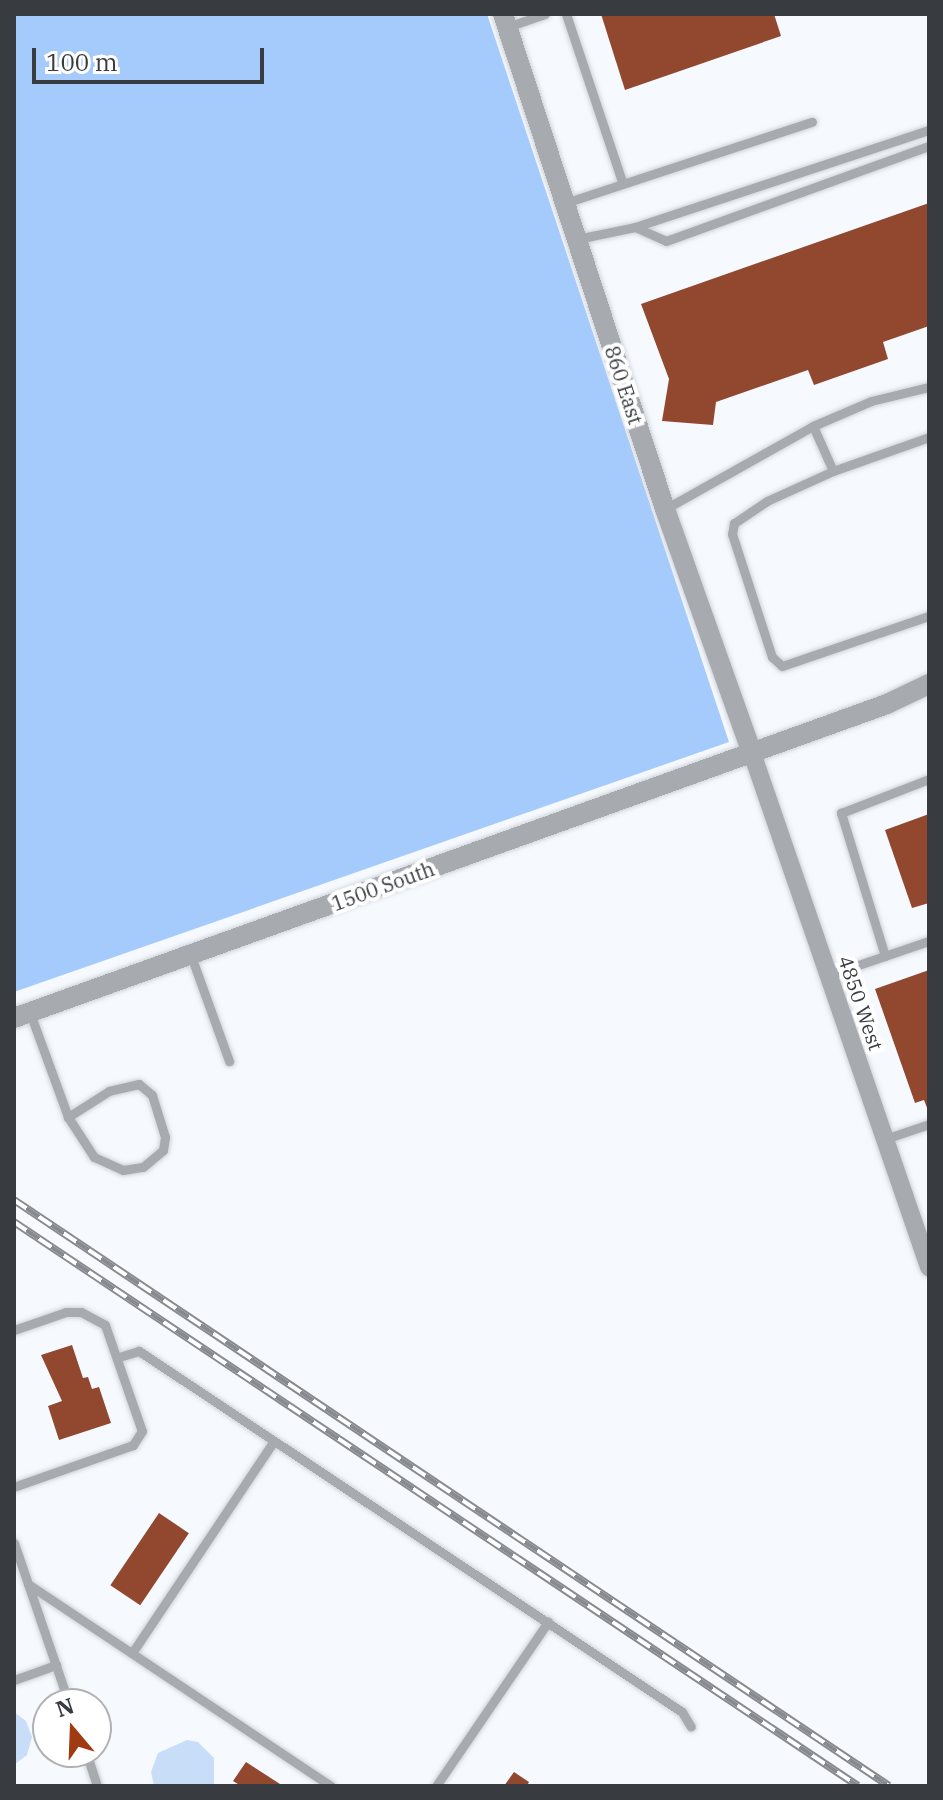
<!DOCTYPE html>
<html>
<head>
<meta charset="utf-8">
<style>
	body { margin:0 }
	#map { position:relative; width:943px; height:1800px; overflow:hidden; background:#f6faff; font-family:"IBM Plex Serif",serif }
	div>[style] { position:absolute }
	.green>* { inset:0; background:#a5cbfc }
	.water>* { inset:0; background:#c8ddf7 }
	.building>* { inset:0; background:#91482e; transform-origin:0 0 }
	.roads { filter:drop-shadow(0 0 2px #d0d4d9) drop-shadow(0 0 2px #d0d4d9) }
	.service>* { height:9px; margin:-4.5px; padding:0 4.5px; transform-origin:4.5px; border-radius:4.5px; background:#a7abb0 }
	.minor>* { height:18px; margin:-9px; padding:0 9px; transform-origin:9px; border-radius:9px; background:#a7abb0 }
	.tertiary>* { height:20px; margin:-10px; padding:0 10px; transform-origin:10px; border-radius:10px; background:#a7abb0 }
	.rail>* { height:8px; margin-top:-4px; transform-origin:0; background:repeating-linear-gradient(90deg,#fff 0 15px,#878b90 0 30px); box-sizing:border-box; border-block:2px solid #878b90 }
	span { translate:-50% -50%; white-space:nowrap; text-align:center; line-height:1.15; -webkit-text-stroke:8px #fff; paint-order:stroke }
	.street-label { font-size:20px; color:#383c41 }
	.frame { position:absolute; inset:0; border:16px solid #383c41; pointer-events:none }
	.north { position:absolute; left:32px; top:1688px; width:80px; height:80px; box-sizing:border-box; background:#fff; border:2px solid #afb1b3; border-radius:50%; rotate:341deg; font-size:22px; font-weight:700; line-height:32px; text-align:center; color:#383c41 }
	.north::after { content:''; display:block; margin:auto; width:28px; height:36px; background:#a03a10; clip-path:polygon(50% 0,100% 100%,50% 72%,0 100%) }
	.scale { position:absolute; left:32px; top:48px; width:232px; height:36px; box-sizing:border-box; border:4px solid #383c41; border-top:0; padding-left:10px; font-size:24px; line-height:28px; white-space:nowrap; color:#383c41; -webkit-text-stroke:6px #fff; paint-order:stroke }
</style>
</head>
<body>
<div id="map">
	<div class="green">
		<i style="clip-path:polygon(14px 14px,487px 14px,729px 742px,14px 992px)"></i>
	</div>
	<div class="water">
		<i style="clip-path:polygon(14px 1712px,26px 1721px,32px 1737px,27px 1755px,14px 1765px)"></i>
		<i style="clip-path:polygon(187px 1740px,198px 1742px,214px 1758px,214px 1786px,154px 1786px,151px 1772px,158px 1753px)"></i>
	</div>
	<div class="building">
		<i style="clip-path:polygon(601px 14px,774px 14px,781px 36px,625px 90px)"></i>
		<i style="clip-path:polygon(929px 203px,929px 326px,883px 342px,888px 359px,814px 385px,808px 370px,716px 402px,713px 425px,662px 421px,669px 379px,641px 304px)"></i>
		<i style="clip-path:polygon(929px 814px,929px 903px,912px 908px,885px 830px)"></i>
		<i style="clip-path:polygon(929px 970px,929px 1113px,924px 1100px,915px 1103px,875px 989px)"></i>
		<i style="clip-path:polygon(72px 1345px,83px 1378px,88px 1377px,92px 1389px,99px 1387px,111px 1423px,59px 1440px,48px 1406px,62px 1401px,41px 1355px)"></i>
		<i style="left:159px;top:1513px;width:36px;height:87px;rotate:34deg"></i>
		<i style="clip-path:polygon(246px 1762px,280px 1784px,279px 1786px,241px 1786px,233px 1781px)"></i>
		<i style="clip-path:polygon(514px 1772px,529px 1782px,527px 1786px,504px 1786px)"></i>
	</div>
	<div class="roads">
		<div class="service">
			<i style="left:566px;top:14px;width:179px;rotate:71.5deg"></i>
			<i style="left:507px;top:27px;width:40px;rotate:-18.9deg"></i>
			<i style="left:565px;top:203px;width:260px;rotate:-18.2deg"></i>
			<i style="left:635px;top:227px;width:310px;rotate:-18.3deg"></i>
			<i style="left:577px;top:239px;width:59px;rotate:-11.7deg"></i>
			<i style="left:635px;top:227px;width:34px;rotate:24deg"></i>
			<i style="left:666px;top:241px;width:280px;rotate:-19.9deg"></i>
			<i style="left:813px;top:426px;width:49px;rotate:66deg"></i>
			<i style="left:833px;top:471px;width:72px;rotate:155.6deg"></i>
			<i style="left:767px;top:501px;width:40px;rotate:146deg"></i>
			<i style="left:734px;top:523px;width:11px;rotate:100deg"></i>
			<i style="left:732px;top:534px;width:129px;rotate:72deg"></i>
			<i style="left:772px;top:657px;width:13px;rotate:42deg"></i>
			<i style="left:782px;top:666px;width:155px;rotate:-18.8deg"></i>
			<i style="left:833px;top:471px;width:102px;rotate:-19.5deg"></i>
			<i style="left:665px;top:509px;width:170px;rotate:-29.3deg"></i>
			<i style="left:813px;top:426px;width:63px;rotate:-23.3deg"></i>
			<i style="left:871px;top:401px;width:60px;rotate:-13.6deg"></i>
			<i style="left:191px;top:956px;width:112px;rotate:70.1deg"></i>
			<i style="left:885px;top:956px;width:150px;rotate:-107.1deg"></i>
			<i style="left:841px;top:813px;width:94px;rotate:-21.1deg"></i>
			<i style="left:829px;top:975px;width:106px;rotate:-18.8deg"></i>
			<i style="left:30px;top:1013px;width:111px;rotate:69.9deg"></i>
			<i style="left:68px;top:1117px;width:48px;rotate:57deg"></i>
			<i style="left:94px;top:1157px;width:32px;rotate:24deg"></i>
			<i style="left:123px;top:1170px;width:20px;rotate:-9deg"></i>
			<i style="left:143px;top:1167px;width:26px;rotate:-40deg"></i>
			<i style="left:163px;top:1150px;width:13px;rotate:-81deg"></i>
			<i style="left:165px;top:1137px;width:44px;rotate:-107.2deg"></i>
			<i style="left:152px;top:1095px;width:17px;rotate:-140deg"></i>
			<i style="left:139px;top:1084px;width:31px;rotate:167deg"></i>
			<i style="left:109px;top:1091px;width:49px;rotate:147.6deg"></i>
			<i style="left:885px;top:1139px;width:46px;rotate:-18.8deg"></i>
			<i style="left:14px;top:1330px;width:55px;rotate:-19.1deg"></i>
			<i style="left:66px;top:1312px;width:15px"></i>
			<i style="left:81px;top:1312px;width:27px;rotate:28deg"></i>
			<i style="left:105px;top:1325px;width:112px;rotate:70.8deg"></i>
			<i style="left:142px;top:1431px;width:17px;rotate:123deg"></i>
			<i style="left:133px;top:1445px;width:126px;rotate:160.6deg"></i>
			<i style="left:119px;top:1357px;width:21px;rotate:-17deg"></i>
			<i style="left:139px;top:1351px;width:652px;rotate:33.62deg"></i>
			<i style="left:682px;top:1712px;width:17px;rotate:59deg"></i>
			<i style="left:14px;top:1543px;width:170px;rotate:71.1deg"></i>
			<i style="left:28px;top:1584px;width:364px;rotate:33.7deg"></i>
			<i style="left:132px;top:1653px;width:255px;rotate:-56.2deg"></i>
			<i style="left:14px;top:1680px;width:45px;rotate:-19.7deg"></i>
			<i style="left:86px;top:1752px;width:36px;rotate:72deg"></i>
			<i style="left:436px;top:1786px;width:199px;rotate:-55.7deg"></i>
		</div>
		<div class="minor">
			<i style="left:752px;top:753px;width:544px;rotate:71deg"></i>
		</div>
		<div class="tertiary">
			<i style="left:503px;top:14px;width:521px;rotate:71.88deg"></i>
			<i style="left:665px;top:509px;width:259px;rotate:70.4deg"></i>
			<i style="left:14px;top:1018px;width:928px;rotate:-19.78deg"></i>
			<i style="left:887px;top:704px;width:47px;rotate:-25.5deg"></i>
		</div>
	</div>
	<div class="rail">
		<i style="left:14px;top:1200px;width:1053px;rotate:33.81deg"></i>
		<i style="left:14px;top:1222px;width:1015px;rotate:33.75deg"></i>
	</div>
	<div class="street-label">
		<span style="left:624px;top:385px;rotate:72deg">860 East</span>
		<span style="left:383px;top:886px;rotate:-20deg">1500 South</span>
		<span style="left:861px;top:1003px;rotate:71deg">4850 West</span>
	</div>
	<div class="frame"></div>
	<div class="north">N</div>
	<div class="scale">100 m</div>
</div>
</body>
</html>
